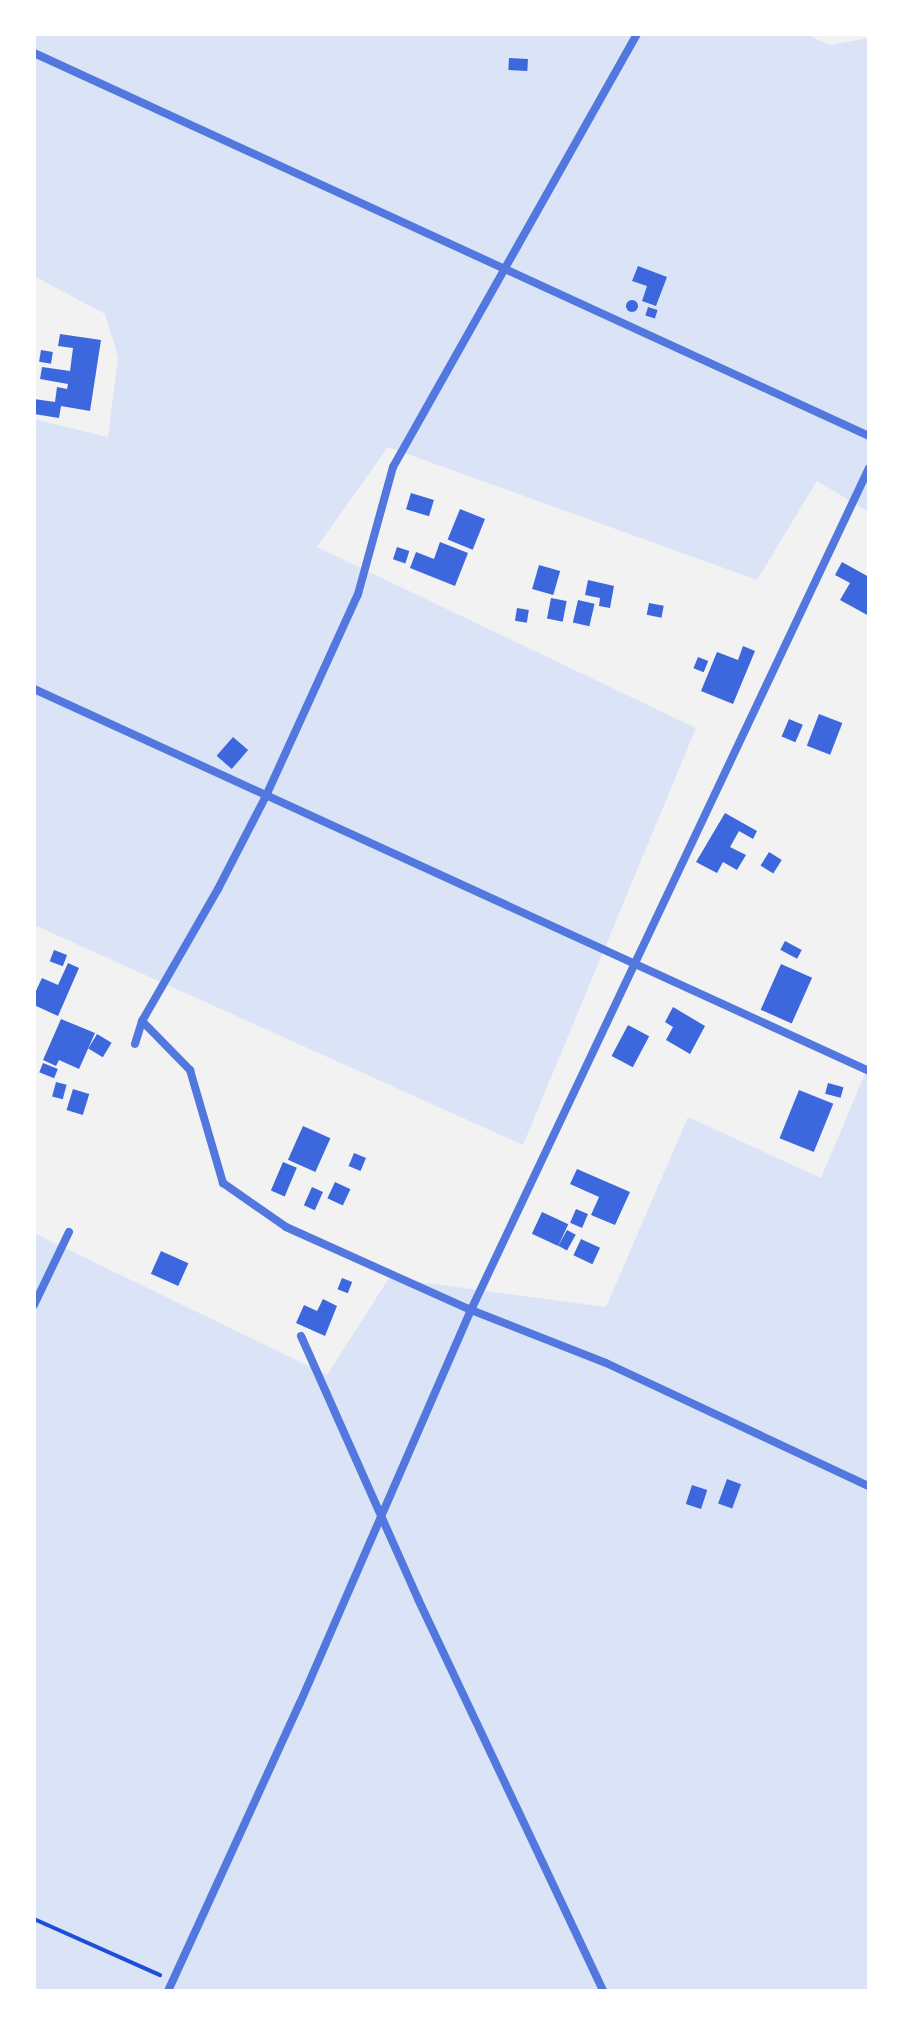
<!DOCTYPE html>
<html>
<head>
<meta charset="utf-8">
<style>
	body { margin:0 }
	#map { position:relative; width:903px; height:2025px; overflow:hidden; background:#f2f2f2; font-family:Roboto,sans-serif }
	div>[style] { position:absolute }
	.green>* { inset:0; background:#dbe4f7 }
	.building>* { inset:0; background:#3d67dc; transform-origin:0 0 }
	.round { border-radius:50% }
	.path>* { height:4px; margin:-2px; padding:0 2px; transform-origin:2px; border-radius:2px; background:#1d4ed8 }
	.minor>* { height:8px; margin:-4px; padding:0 4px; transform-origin:4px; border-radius:4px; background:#5277de }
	span { translate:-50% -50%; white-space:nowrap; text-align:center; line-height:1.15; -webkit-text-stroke:6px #fff; paint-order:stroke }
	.frame { position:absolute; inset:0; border:36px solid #fff; pointer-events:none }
</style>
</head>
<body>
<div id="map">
	<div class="green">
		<i style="clip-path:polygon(34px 34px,806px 34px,829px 45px,869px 38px,869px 512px,817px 481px,757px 580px,388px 447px,317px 547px,696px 728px,523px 1145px,34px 925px,34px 419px,108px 437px,118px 357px,105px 314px,34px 276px)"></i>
		<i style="clip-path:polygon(869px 1064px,869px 1991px,34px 1991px,34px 1233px,327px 1375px,389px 1278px,606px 1307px,688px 1117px,821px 1178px)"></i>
	</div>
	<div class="building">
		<i style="left:509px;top:58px;width:19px;height:12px;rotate:3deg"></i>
		<i style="clip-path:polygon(638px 266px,667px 277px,656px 306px,642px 301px,647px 286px,632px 281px)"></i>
		<i class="round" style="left:626px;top:300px;width:12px;height:12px"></i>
		<i style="left:648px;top:307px;width:10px;height:9px;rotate:17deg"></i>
		<i style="clip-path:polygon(60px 334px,101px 340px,90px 411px,61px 406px,59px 418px,34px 414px,34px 399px,55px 402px,57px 387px,67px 389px,68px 384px,40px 379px,42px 367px,70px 371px,73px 348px,58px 346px)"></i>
		<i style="left:41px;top:350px;width:12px;height:12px;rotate:9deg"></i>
		<i style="left:411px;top:493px;width:24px;height:17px;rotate:17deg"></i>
		<i style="left:460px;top:509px;width:27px;height:33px;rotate:22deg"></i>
		<i style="clip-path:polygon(440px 542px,468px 553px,455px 586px,410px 568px,416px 552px,434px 559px)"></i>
		<i style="left:397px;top:547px;width:13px;height:13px;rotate:18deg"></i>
		<i style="clip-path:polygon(842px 562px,869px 577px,869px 616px,840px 600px,850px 583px,835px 575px)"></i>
		<i style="left:539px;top:565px;width:22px;height:25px;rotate:16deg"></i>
		<i style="clip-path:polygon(588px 580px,614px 586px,610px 608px,599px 606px,600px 598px,585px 595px)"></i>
		<i style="left:551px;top:598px;width:16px;height:21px;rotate:11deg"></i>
		<i style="left:578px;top:600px;width:17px;height:23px;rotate:13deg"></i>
		<i style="left:649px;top:603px;width:15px;height:12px;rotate:11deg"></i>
		<i style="left:517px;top:608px;width:12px;height:13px;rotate:9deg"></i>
		<i style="clip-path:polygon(743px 646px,755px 651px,733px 704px,701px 691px,717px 652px,738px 660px)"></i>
		<i style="left:698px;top:657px;width:11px;height:12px;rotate:22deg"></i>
		<i style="left:819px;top:714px;width:25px;height:34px;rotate:21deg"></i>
		<i style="left:789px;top:719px;width:15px;height:19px;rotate:23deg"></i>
		<i style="left:233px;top:737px;width:20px;height:25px;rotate:41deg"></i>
		<i style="clip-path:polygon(725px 813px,757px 831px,753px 839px,739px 831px,730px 847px,746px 855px,737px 870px,723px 862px,717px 873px,696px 862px)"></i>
		<i style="left:769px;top:852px;width:15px;height:16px;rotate:32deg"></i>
		<i style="left:785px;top:941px;width:19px;height:10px;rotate:28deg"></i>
		<i style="left:54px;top:950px;width:14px;height:12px;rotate:21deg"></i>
		<i style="clip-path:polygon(68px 963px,79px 968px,58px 1016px,34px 1005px,34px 995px,42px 978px,58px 985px)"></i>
		<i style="left:781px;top:964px;width:34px;height:50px;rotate:24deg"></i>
		<i style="clip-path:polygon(673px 1007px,705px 1026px,690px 1054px,666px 1040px,673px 1027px,665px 1022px)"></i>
		<i style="clip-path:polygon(61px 1019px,95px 1033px,79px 1069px,59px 1060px,56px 1066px,43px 1060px)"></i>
		<i style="left:628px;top:1025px;width:24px;height:35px;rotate:28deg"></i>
		<i style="left:97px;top:1034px;width:17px;height:17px;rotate:31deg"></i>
		<i style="left:43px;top:1063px;width:16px;height:10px;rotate:22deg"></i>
		<i style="left:56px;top:1082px;width:11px;height:15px;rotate:15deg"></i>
		<i style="left:828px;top:1083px;width:16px;height:11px;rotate:15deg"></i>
		<i style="left:73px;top:1089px;width:17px;height:22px;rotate:17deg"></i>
		<i style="left:799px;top:1090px;width:37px;height:52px;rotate:22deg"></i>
		<i style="left:303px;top:1126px;width:30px;height:37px;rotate:24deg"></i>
		<i style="left:354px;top:1153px;width:13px;height:14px;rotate:23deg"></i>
		<i style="left:283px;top:1162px;width:15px;height:31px;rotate:23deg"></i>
		<i style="clip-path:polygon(577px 1169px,630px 1192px,615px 1225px,591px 1215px,599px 1197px,570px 1184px)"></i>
		<i style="left:335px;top:1182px;width:17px;height:18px;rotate:25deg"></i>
		<i style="left:312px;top:1187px;width:12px;height:20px;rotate:24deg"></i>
		<i style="left:576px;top:1209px;width:13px;height:15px;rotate:23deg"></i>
		<i style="left:542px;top:1212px;width:29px;height:24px;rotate:25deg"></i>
		<i style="left:567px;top:1230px;width:10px;height:18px;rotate:29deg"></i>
		<i style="left:581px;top:1239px;width:21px;height:18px;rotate:25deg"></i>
		<i style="left:161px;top:1251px;width:30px;height:25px;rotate:24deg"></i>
		<i style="left:342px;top:1278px;width:11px;height:12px;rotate:22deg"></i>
		<i style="clip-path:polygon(323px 1299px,337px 1306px,325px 1336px,296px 1323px,304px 1305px,317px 1311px)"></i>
		<i style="left:727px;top:1479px;width:15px;height:26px;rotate:20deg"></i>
		<i style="left:692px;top:1485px;width:16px;height:20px;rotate:18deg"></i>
	</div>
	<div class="path">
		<i style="left:34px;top:1919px;width:138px;rotate:24deg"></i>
	</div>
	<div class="minor">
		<i style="left:637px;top:34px;width:497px;rotate:119.4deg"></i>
		<i style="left:393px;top:467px;width:132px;rotate:105.4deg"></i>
		<i style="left:358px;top:594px;width:220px;rotate:114.5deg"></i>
		<i style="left:267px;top:794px;width:107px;rotate:117.3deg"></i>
		<i style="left:218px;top:889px;width:152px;rotate:119.9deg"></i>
		<i style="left:142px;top:1021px;width:69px;rotate:45.6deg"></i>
		<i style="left:190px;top:1070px;width:118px;rotate:73.7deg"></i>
		<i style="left:223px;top:1183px;width:77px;rotate:34.9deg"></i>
		<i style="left:286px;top:1227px;width:203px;rotate:24.2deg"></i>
		<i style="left:471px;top:1310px;width:931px;rotate:-64.7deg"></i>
		<i style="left:34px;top:53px;width:919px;rotate:24.64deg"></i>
		<i style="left:34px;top:689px;width:918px;rotate:24.58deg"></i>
		<i style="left:135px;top:1044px;width:24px;rotate:-73deg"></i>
		<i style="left:34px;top:1305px;width:81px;rotate:-64.4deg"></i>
		<i style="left:301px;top:1336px;width:288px;rotate:66deg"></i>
		<i style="left:418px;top:1599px;width:433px;rotate:64.7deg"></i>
		<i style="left:168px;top:1991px;width:317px;rotate:-65.4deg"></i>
		<i style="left:300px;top:1703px;width:429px;rotate:-66.5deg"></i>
		<i style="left:471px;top:1310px;width:145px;rotate:21.4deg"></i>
		<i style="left:606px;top:1363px;width:290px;rotate:25.1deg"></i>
	</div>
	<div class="frame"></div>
</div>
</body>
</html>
